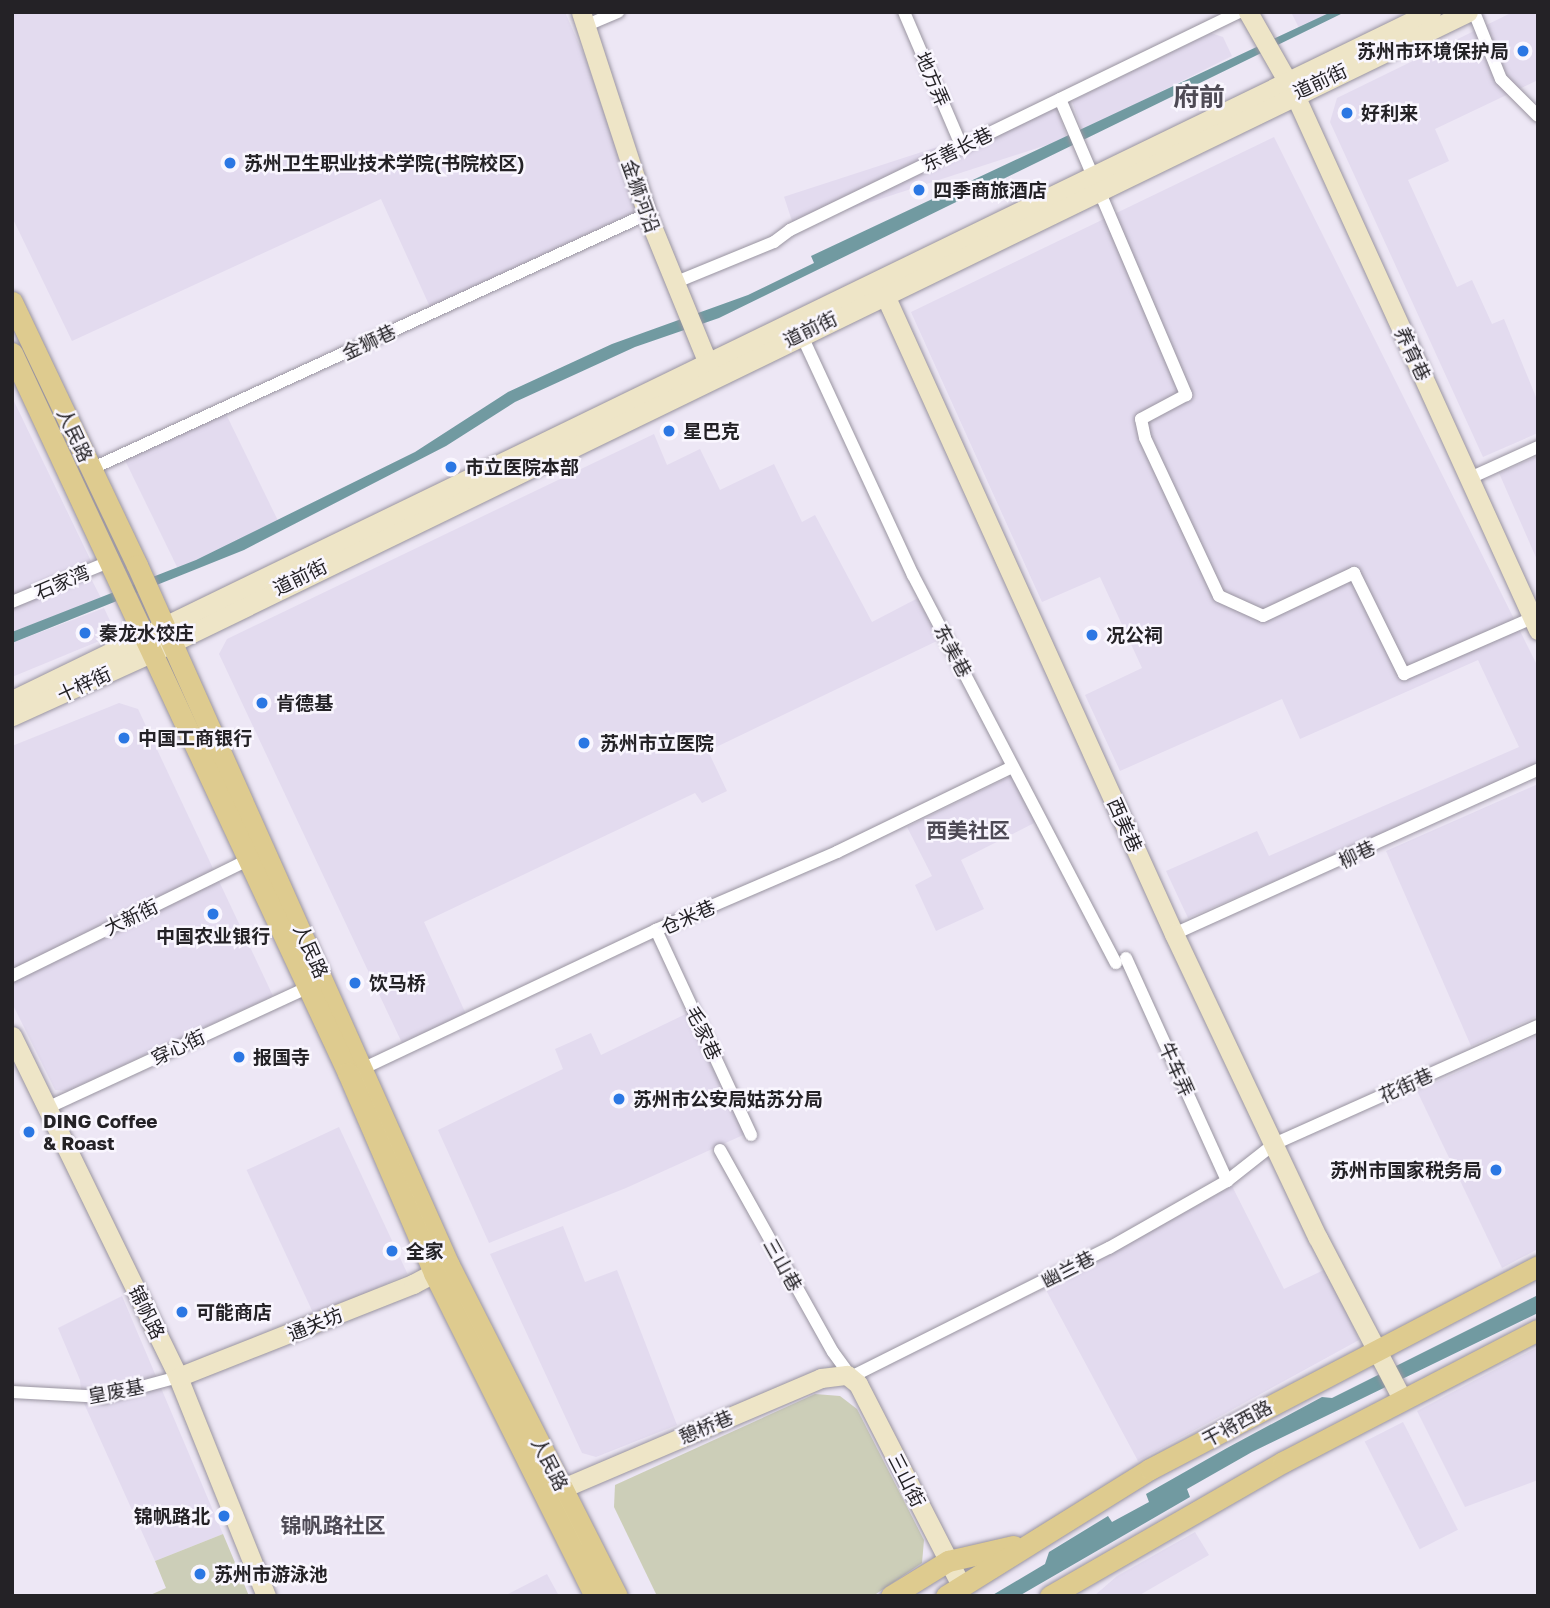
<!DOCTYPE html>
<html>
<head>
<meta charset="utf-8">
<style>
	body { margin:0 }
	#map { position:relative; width:1550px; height:1608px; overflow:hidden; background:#ede7f5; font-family:"Golos Text","Noto Sans SC",sans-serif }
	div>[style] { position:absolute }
	.built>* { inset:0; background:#e3dbef; transform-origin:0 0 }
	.green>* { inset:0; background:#ccceb8 }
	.water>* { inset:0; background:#719aa1 }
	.roads { filter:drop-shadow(0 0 2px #9994a0) drop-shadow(0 0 2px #9994a0) }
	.street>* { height:12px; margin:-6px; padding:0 6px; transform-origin:6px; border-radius:6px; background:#fff }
	.secondary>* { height:19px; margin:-9.5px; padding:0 9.5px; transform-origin:9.5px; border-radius:9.5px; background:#eee5c7 }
	.primary>* { height:21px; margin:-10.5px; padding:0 10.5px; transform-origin:10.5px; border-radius:10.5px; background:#decb8f }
	.dots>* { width:19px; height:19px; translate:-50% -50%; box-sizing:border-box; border:4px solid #f9f6fe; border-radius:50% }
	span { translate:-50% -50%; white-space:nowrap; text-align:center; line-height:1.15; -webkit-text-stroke:5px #f9f6fe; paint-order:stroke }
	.poi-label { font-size:19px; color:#242226; font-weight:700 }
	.right { translate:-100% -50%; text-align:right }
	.left { translate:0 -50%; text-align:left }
	.street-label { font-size:19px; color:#242226 }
	.neighbourhood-label { font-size:21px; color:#4e4a55; font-weight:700 }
	.district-label { font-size:26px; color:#4e4a55; font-weight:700 }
	.frame { position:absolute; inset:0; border:14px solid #242226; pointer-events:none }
</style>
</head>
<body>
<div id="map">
	<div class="built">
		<i style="clip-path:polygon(12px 12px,565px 12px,586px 60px,637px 211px,430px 307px,381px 199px,72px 341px,12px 217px)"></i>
		<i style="clip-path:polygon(1291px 12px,1331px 12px,1299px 28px)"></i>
		<i style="clip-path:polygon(1513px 12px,1538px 12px,1538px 80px,1435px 129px,1449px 161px,1408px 180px,1457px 287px,1472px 280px,1492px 324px,1504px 319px,1538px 402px,1538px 433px,1483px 457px,1330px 122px,1337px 98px)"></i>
		<i style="clip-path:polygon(1211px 33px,1223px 37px,1232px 56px,1082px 131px,1072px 101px)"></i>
		<i style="left:1057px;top:108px;width:32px;height:287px;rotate:72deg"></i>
		<i style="clip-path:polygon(1274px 137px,1538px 667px,1538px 763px,1385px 834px,1188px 918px,1166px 871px,1257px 831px,1269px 856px,1519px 747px,1478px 660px,1300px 739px,1282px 699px,1120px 771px,1085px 695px,1142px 668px,1100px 577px,1042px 602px,911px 312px)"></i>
		<i style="clip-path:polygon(12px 397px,91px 561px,84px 565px,101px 598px,12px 632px)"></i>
		<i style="left:224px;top:410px;width:123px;height:111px;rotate:64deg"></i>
		<i style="clip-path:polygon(654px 434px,667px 465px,700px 449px,720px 490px,774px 464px,802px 522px,815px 515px,872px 622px,918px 598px,939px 640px,708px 751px,727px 791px,702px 803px,695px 793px,424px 922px,466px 1014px,402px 1043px,219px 654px,227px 639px)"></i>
		<i style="clip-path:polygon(1538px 456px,1538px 562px,1499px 473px)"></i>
		<i style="clip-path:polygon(104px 608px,113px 627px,109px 637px,12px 677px,12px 643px)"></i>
		<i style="clip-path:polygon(119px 703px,138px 709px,273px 996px,67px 1091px,55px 1090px,12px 1003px,12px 746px)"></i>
		<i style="clip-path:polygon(1019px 772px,1042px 819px,961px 860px,984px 909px,936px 931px,915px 885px,932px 876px,907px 827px)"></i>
		<i style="clip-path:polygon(1538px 784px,1538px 1016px,1471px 1046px,1386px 851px)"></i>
		<i style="clip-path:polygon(694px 1010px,752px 1131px,626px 1188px,489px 1243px,438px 1130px,563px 1069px,555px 1049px,591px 1033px,601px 1055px)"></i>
		<i style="clip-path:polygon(1538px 1035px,1538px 1249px,1502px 1268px,1417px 1091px)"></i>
		<i style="left:339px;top:1127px;width:162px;height:102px;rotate:65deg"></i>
		<i style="clip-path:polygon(1232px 1186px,1284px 1289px,1328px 1268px,1359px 1340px,1138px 1461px,1046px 1290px)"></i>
		<i style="clip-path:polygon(563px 1226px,585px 1282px,617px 1270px,677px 1425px,596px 1457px,582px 1453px,490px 1254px)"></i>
		<i style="clip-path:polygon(122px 1296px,223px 1534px,155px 1561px,82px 1399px,80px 1380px,58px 1328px)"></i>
		<i style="clip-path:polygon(1538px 1347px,1538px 1480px,1465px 1507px,1417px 1411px)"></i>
		<i style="left:1403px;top:1422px;width:121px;height:43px;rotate:63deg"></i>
		<i style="clip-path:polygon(1195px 1532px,1209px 1555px,1138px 1596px,1094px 1596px,1117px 1576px)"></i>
		<i style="clip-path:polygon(547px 1574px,559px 1596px,504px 1596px)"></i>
	</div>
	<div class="green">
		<i style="clip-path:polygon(815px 1394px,840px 1396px,857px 1409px,924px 1540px,922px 1563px,873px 1596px,657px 1596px,614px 1507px,615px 1485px)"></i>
		<i style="clip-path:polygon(223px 1534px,249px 1596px,148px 1596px,166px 1588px,155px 1561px)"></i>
	</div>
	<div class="water">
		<i style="clip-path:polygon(1331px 12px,1345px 12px,719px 318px,635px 347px,515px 402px,446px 446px,244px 550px,12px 643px,12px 632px,196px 560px,415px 452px,508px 392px,612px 344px,748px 295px,814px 263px,811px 256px)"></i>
		<i style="clip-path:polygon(1538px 1295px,1538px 1313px,1252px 1452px,1187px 1489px,1190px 1497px,1019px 1596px,991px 1596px,1045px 1564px,1049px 1552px,1108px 1516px,1112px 1522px,1149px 1502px,1146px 1494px,1227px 1448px,1322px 1397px,1332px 1398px)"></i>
	</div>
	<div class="roads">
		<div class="street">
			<i style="left:904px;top:12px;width:147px;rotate:66.8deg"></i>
			<i style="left:1474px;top:12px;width:72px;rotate:68.1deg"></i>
			<i style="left:1501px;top:79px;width:52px;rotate:45deg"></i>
			<i style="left:585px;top:26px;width:36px;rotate:-23deg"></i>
			<i style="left:1060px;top:99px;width:322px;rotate:66.9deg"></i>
			<i style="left:1186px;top:395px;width:51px;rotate:151.9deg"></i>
			<i style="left:1141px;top:419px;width:19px;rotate:78deg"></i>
			<i style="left:1145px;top:438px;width:174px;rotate:64.9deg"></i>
			<i style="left:1219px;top:596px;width:48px;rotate:24.4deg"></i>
			<i style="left:1263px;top:616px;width:101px;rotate:-25.3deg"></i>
			<i style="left:1354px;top:573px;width:113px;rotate:63.7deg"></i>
			<i style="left:1404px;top:674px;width:140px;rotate:-23.6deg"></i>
			<i style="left:674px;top:283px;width:108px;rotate:-22.3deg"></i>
			<i style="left:774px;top:242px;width:20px;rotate:-37deg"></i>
			<i style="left:790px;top:230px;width:499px;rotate:-25.9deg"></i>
			<i style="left:801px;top:334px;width:266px;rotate:65.1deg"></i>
			<i style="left:913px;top:575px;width:438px;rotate:62.4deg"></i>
			<i style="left:91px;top:469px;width:612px;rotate:-24.64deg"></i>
			<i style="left:1470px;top:478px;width:75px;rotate:-24.5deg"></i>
			<i style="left:12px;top:602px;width:107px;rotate:-22.5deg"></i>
			<i style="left:656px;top:930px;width:226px;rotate:65.1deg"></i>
			<i style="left:1174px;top:934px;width:399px;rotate:-24.3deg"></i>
			<i style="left:1126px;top:958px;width:245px;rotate:65.6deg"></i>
			<i style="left:12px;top:976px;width:265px;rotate:-26.2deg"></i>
			<i style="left:364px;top:1068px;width:323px;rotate:-25.3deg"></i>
			<i style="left:656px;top:930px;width:197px;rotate:-23.3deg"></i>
			<i style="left:837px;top:852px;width:195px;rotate:-25.9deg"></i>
			<i style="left:47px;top:1108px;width:289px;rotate:-24.8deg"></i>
			<i style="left:720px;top:1150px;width:231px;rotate:60.8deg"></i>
			<i style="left:833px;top:1352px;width:31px;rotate:54deg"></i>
			<i style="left:851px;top:1377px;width:288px;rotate:-26.6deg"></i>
			<i style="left:1109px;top:1248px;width:136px;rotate:-29.6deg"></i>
			<i style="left:1227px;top:1181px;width:60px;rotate:-38.2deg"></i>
			<i style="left:1274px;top:1144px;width:289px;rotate:-24.1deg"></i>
			<i style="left:12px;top:1392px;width:92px;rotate:3.1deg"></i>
			<i style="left:104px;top:1397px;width:77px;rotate:-15.1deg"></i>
		</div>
		<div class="secondary">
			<i style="left:581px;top:12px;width:213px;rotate:71.9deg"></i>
			<i style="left:647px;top:214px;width:172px;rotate:67.8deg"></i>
			<i style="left:1248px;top:12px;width:93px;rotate:60.4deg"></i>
			<i style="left:1294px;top:93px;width:590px;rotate:65.56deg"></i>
			<i style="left:884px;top:293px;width:704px;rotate:65.66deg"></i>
			<i style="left:1174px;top:934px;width:336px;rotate:64.7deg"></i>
			<i style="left:1318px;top:1238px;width:182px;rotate:62.4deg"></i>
			<i style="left:12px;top:700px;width:1577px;rotate:-25.87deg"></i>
			<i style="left:12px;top:716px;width:157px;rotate:-24.4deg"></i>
			<i style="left:155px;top:651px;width:1460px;rotate:-25.95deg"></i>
			<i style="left:12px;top:1036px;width:379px;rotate:64deg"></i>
			<i style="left:178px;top:1377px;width:236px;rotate:68.1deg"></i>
			<i style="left:178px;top:1377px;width:253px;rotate:-21.6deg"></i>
			<i style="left:413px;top:1284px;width:40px;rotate:-28deg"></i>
			<i style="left:563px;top:1488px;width:280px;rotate:-23.1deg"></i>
			<i style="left:821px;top:1378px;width:26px;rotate:-7deg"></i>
			<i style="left:847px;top:1375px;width:14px;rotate:39deg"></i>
			<i style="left:858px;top:1384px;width:226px;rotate:62.9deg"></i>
		</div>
		<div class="primary">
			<i style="left:12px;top:302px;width:291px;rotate:64.6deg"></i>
			<i style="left:137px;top:565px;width:766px;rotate:65.98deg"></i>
			<i style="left:449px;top:1265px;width:371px;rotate:63.1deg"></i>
			<i style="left:12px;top:353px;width:795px;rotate:64.98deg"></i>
			<i style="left:348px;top:1073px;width:218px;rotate:66.7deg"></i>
			<i style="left:434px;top:1273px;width:361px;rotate:63.5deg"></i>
			<i style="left:891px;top:1596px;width:67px;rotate:-31.6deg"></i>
			<i style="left:948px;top:1561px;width:67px;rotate:-13deg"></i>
			<i style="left:946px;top:1596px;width:240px;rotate:-31.9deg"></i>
			<i style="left:1150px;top:1469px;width:438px;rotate:-27.6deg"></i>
			<i style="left:1050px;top:1596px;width:269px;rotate:-29.9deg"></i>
			<i style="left:1283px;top:1462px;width:287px;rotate:-27.4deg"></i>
		</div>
	</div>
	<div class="dots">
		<i style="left:1523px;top:51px;background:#2b77e3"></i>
		<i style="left:1347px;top:113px;background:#2b77e3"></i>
		<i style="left:230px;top:163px;background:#2b77e3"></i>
		<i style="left:919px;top:190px;background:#2b77e3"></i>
		<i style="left:669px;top:431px;background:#2b77e3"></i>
		<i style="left:451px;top:467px;background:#2b77e3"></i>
		<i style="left:85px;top:633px;background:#2b77e3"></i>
		<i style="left:1092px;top:635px;background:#2b77e3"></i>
		<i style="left:262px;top:703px;background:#2b77e3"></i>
		<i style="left:124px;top:738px;background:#2b77e3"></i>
		<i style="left:584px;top:743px;background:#2b77e3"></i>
		<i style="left:213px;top:914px;background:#2b77e3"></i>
		<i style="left:355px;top:983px;background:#2b77e3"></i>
		<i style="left:239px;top:1057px;background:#2b77e3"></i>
		<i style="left:619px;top:1099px;background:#2b77e3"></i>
		<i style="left:29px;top:1132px;background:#2b77e3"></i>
		<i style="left:1496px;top:1170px;background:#2b77e3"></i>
		<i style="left:392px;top:1251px;background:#2b77e3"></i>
		<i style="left:182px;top:1312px;background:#2b77e3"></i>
		<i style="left:224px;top:1516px;background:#2b77e3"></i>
		<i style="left:200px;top:1574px;background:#2b77e3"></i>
	</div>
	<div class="poi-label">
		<span class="right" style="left:1509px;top:51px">苏州市环境保护局</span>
		<span class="left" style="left:1361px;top:113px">好利来</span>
		<span class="left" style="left:244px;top:163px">苏州卫生职业技术学院(书院校区)</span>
		<span class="left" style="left:933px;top:190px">四季商旅酒店</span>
		<span class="left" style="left:683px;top:431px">星巴克</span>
		<span class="left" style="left:465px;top:467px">市立医院本部</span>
		<span class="left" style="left:99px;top:633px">秦龙水饺庄</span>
		<span class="left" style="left:1106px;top:635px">况公祠</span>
		<span class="left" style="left:276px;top:703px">肯德基</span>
		<span class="left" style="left:138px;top:738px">中国工商银行</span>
		<span class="left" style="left:600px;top:743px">苏州市立医院</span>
		<span style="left:213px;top:936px">中国农业银行</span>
		<span class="left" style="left:369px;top:983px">饮马桥</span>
		<span class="left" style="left:253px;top:1057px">报国寺</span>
		<span class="left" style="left:633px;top:1099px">苏州市公安局姑苏分局</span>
		<span class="left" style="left:43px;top:1132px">DING Coffee<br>&amp; Roast</span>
		<span class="right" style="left:1482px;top:1170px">苏州市国家税务局</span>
		<span class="left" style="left:406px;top:1251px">全家</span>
		<span class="left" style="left:196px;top:1312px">可能商店</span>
		<span class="right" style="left:210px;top:1516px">锦帆路北</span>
		<span class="left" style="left:214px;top:1574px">苏州市游泳池</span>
	</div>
	<div class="street-label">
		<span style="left:933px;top:79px;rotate:67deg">地方弄</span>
		<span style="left:1320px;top:81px;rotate:-25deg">道前街</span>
		<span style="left:957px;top:149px;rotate:-26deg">东善长巷</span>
		<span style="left:641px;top:196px;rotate:70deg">金狮河沿</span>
		<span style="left:810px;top:329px;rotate:-26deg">道前街</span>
		<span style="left:369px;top:342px;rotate:-25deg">金狮巷</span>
		<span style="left:1413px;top:354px;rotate:65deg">养育巷</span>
		<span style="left:75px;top:435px;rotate:65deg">人民路</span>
		<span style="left:300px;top:577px;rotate:-26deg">道前街</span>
		<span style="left:62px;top:582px;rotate:-23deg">石家湾</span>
		<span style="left:953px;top:651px;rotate:62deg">东美巷</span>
		<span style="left:84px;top:684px;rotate:-25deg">十梓街</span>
		<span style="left:1125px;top:825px;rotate:66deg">西美巷</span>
		<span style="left:1357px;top:854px;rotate:-25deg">柳巷</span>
		<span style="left:131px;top:917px;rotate:-26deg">大新街</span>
		<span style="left:688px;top:917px;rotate:-24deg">仓米巷</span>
		<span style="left:311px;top:951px;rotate:66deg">人民路</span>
		<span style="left:704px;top:1033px;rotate:65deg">毛家巷</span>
		<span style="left:178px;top:1047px;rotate:-25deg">穿心街</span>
		<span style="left:1177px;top:1069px;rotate:66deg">牛车弄</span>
		<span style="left:1406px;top:1085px;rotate:-24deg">花街巷</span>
		<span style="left:783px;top:1265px;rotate:61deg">三山巷</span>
		<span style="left:1068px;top:1269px;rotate:-27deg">幽兰巷</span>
		<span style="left:147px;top:1312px;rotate:64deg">锦帆路</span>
		<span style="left:315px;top:1324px;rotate:-22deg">通关坊</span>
		<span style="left:116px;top:1391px;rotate:-11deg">皇废基</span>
		<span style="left:1237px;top:1423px;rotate:-28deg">干将西路</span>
		<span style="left:706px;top:1427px;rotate:-23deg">憩桥巷</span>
		<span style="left:550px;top:1464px;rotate:63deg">人民路</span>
		<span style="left:907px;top:1480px;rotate:63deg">三山街</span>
	</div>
	<div class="neighbourhood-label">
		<span style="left:968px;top:830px">西美社区</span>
		<span style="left:333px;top:1525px">锦帆路社区</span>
	</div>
	<div class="district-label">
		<span style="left:1199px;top:97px">府前</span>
	</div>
	<div class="frame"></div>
</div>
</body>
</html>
